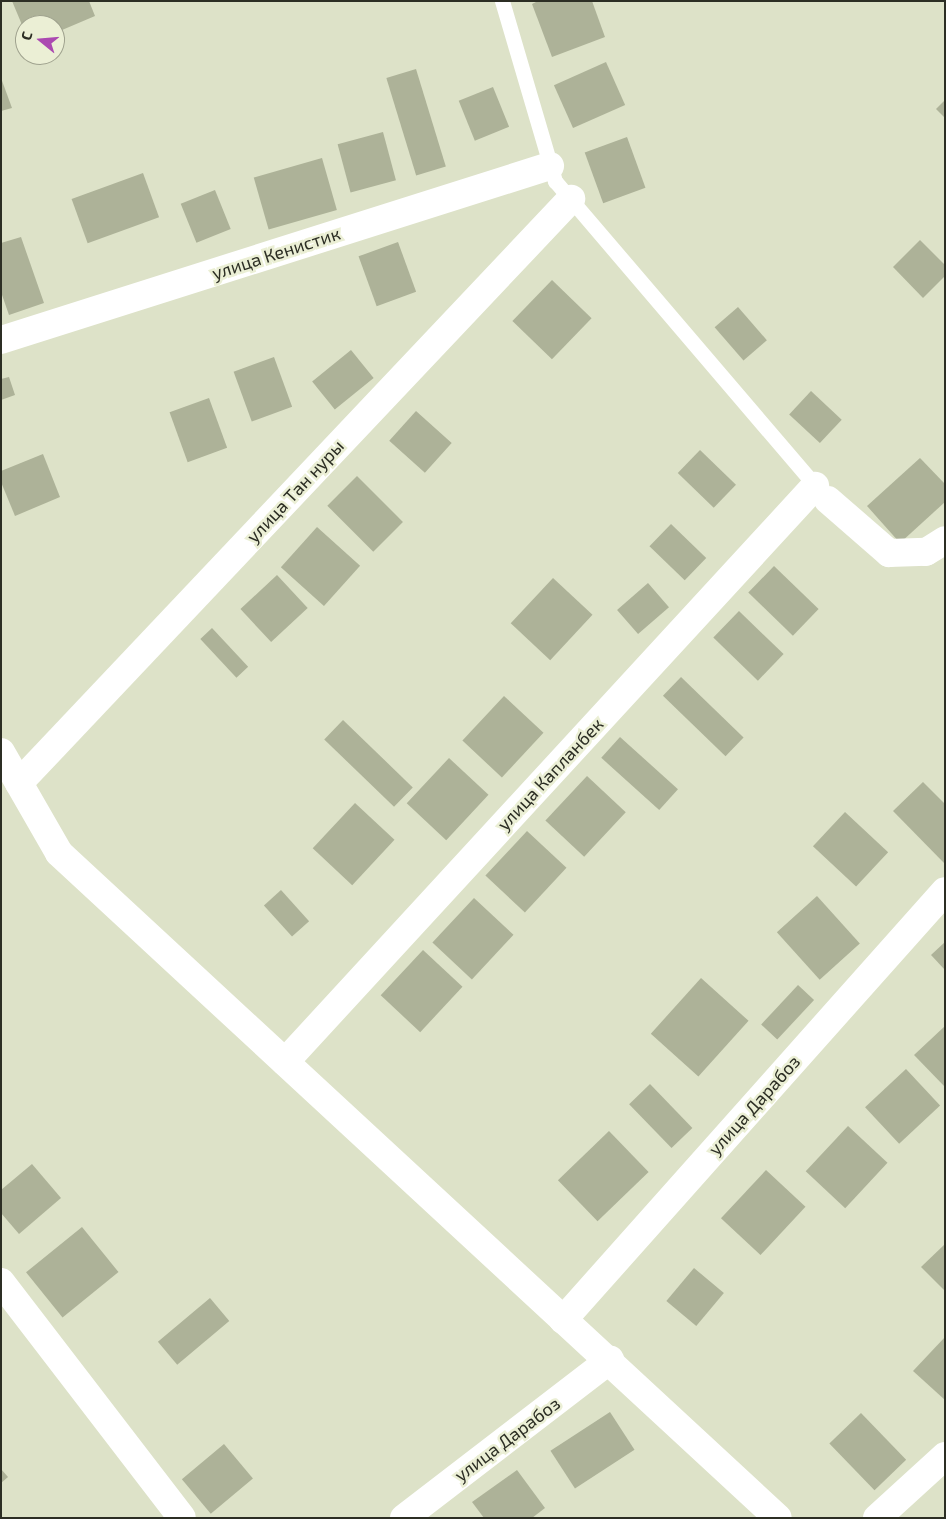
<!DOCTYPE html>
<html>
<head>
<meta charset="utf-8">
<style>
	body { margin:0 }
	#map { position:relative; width:946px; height:1519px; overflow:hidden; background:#dde2c8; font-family:"Exo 2",sans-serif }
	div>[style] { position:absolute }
	.building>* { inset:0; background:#adb298; transform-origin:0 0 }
	.lane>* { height:15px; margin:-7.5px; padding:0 7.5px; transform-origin:7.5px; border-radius:7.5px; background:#fff }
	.street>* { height:28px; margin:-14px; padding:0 14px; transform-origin:14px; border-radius:14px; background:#fff }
	.secondary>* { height:28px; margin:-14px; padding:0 14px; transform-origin:14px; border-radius:14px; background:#fff }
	span { translate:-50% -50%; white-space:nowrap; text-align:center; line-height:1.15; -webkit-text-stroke:5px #ebefd5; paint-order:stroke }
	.street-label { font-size:18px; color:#2c2e24 }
	.frame { position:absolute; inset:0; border:2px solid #2c2e24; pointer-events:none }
	.north { position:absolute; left:15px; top:15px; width:50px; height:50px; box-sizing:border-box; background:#ebefd5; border:1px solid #9fa28e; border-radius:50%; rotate:287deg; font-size:14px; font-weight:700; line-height:20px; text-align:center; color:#2c2e24 }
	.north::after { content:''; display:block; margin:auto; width:18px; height:22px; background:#ab49b1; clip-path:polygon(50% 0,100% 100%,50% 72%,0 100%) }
</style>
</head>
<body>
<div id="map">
	<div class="building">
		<i style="clip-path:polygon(12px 1px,89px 1px,95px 16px,55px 33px,55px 25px,25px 25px,25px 32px)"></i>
		<i style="clip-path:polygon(538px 1px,592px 1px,605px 37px,552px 57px,532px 4px)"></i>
		<i style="left:606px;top:62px;width:47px;height:57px;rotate:66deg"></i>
		<i style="left:416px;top:69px;width:102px;height:31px;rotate:73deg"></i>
		<i style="clip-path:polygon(1px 78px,12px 108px,1px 111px)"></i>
		<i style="left:493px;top:87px;width:43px;height:37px;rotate:68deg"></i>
		<i style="clip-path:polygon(945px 100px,945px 118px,936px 109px)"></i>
		<i style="left:383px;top:132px;width:50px;height:47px;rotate:75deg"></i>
		<i style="left:627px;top:137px;width:54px;height:45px;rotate:70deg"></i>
		<i style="left:322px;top:158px;width:54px;height:71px;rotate:74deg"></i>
		<i style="left:143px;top:173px;width:47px;height:76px;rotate:70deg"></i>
		<i style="left:215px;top:190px;width:42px;height:37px;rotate:68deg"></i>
		<i style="clip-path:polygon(21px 237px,44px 303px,9px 315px,1px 292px,1px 243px)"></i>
		<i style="clip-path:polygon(920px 240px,945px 265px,945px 276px,923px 298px,893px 267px)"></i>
		<i style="left:398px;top:242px;width:53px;height:42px;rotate:70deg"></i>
		<i style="left:552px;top:280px;width:55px;height:57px;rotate:44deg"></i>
		<i style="left:738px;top:307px;width:44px;height:31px;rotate:49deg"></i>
		<i style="left:351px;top:350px;width:36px;height:50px;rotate:51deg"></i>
		<i style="left:274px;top:357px;width:53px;height:43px;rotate:70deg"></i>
		<i style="clip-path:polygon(9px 377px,15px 395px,1px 400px,1px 379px)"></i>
		<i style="left:811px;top:391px;width:42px;height:32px;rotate:43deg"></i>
		<i style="left:209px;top:398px;width:53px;height:42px;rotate:70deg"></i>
		<i style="left:416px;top:411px;width:48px;height:40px;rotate:42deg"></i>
		<i style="left:700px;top:450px;width:50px;height:32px;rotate:44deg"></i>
		<i style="clip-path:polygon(43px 454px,60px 497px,15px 516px,1px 482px,1px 471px)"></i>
		<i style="clip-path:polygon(920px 458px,945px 484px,945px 502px,900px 543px,867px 506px)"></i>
		<i style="left:357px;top:476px;width:65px;height:42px;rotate:45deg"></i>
		<i style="left:671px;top:524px;width:49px;height:31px;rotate:44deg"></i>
		<i style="left:317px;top:527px;width:58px;height:54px;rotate:42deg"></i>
		<i style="left:774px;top:566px;width:62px;height:37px;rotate:44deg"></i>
		<i style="left:277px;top:575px;width:45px;height:50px;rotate:47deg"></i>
		<i style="left:553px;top:578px;width:54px;height:62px;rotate:43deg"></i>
		<i style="left:648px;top:583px;width:32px;height:41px;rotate:49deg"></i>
		<i style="left:739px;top:611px;width:62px;height:37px;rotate:44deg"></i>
		<i style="left:212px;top:628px;width:53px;height:16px;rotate:47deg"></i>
		<i style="left:681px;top:677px;width:87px;height:26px;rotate:44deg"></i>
		<i style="left:504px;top:696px;width:54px;height:61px;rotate:43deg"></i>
		<i style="left:343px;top:720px;width:97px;height:27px;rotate:44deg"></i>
		<i style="left:620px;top:737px;width:78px;height:28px;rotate:42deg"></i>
		<i style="left:449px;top:758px;width:54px;height:62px;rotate:43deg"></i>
		<i style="left:587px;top:776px;width:53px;height:61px;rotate:43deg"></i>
		<i style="clip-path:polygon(923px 782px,945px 804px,945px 864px,893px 811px)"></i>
		<i style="left:355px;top:803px;width:54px;height:62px;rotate:43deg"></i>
		<i style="left:845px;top:812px;width:59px;height:47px;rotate:43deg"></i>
		<i style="left:527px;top:831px;width:54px;height:61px;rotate:43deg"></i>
		<i style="left:281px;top:890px;width:42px;height:23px;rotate:48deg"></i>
		<i style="left:817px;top:896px;width:64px;height:54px;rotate:48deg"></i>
		<i style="left:474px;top:898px;width:54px;height:61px;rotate:43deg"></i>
		<i style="clip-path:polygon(945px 942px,945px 970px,931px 955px)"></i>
		<i style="left:423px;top:950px;width:54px;height:62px;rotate:43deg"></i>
		<i style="left:701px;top:978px;width:64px;height:75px;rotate:42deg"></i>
		<i style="left:798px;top:985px;width:22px;height:54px;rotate:43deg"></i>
		<i style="clip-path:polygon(945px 1026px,945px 1087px,914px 1055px)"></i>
		<i style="left:906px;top:1069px;width:50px;height:56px;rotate:47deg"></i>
		<i style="left:650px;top:1084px;width:61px;height:29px;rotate:46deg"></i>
		<i style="left:848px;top:1126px;width:54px;height:62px;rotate:43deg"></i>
		<i style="left:609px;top:1131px;width:57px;height:71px;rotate:46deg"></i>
		<i style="clip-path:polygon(32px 1164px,61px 1198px,19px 1234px,1px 1213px,1px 1190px)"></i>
		<i style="left:766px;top:1170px;width:54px;height:66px;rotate:43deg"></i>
		<i style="left:82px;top:1227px;width:58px;height:72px;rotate:51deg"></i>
		<i style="clip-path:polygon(945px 1244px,945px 1291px,921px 1267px)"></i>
		<i style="left:694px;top:1268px;width:39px;height:43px;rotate:40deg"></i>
		<i style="left:210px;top:1298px;width:30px;height:68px;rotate:50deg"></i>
		<i style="clip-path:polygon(945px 1337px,945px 1400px,913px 1371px)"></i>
		<i style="left:610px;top:1412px;width:45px;height:71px;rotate:57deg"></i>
		<i style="left:861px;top:1413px;width:65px;height:44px;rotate:46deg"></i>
		<i style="left:224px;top:1444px;width:45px;height:55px;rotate:50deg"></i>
		<i style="clip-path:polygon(1px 1469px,8px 1477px,1px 1483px)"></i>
		<i style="clip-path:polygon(517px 1470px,545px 1508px,532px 1518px,484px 1518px,472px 1502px)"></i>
	</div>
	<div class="lane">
		<i style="left:502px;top:1px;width:188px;rotate:73.6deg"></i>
		<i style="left:555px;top:181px;width:408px;rotate:49.5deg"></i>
	</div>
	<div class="street">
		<i style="left:1px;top:340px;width:576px;rotate:-17.59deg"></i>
		<i style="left:828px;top:500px;width:81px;rotate:41deg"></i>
		<i style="left:889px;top:553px;width:37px;rotate:-2deg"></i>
		<i style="left:926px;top:552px;width:22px;rotate:-32deg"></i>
		<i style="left:19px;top:783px;width:804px;rotate:-46.61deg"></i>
		<i style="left:285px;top:1062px;width:783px;rotate:-47.38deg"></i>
		<i style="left:1px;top:1282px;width:297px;rotate:52.5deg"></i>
		<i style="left:563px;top:1320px;width:574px;rotate:-48.32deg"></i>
		<i style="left:404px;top:1518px;width:260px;rotate:-37.5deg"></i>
		<i style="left:877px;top:1518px;width:92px;rotate:-42.4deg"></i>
	</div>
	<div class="secondary">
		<i style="left:1px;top:752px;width:116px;rotate:60.1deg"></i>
		<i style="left:59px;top:853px;width:979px;rotate:42.77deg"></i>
	</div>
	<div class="street-label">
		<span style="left:276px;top:253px;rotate:-18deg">улица Кенистик</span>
		<span style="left:295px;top:491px;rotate:-47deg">улица Тан нуры</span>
		<span style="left:550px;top:774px;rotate:-47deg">улица Капланбек</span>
		<span style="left:754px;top:1105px;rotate:-48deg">улица Дарабоз</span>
		<span style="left:507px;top:1439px;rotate:-37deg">улица Дарабоз</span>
	</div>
	<div class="frame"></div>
	<div class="north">С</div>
</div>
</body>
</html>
